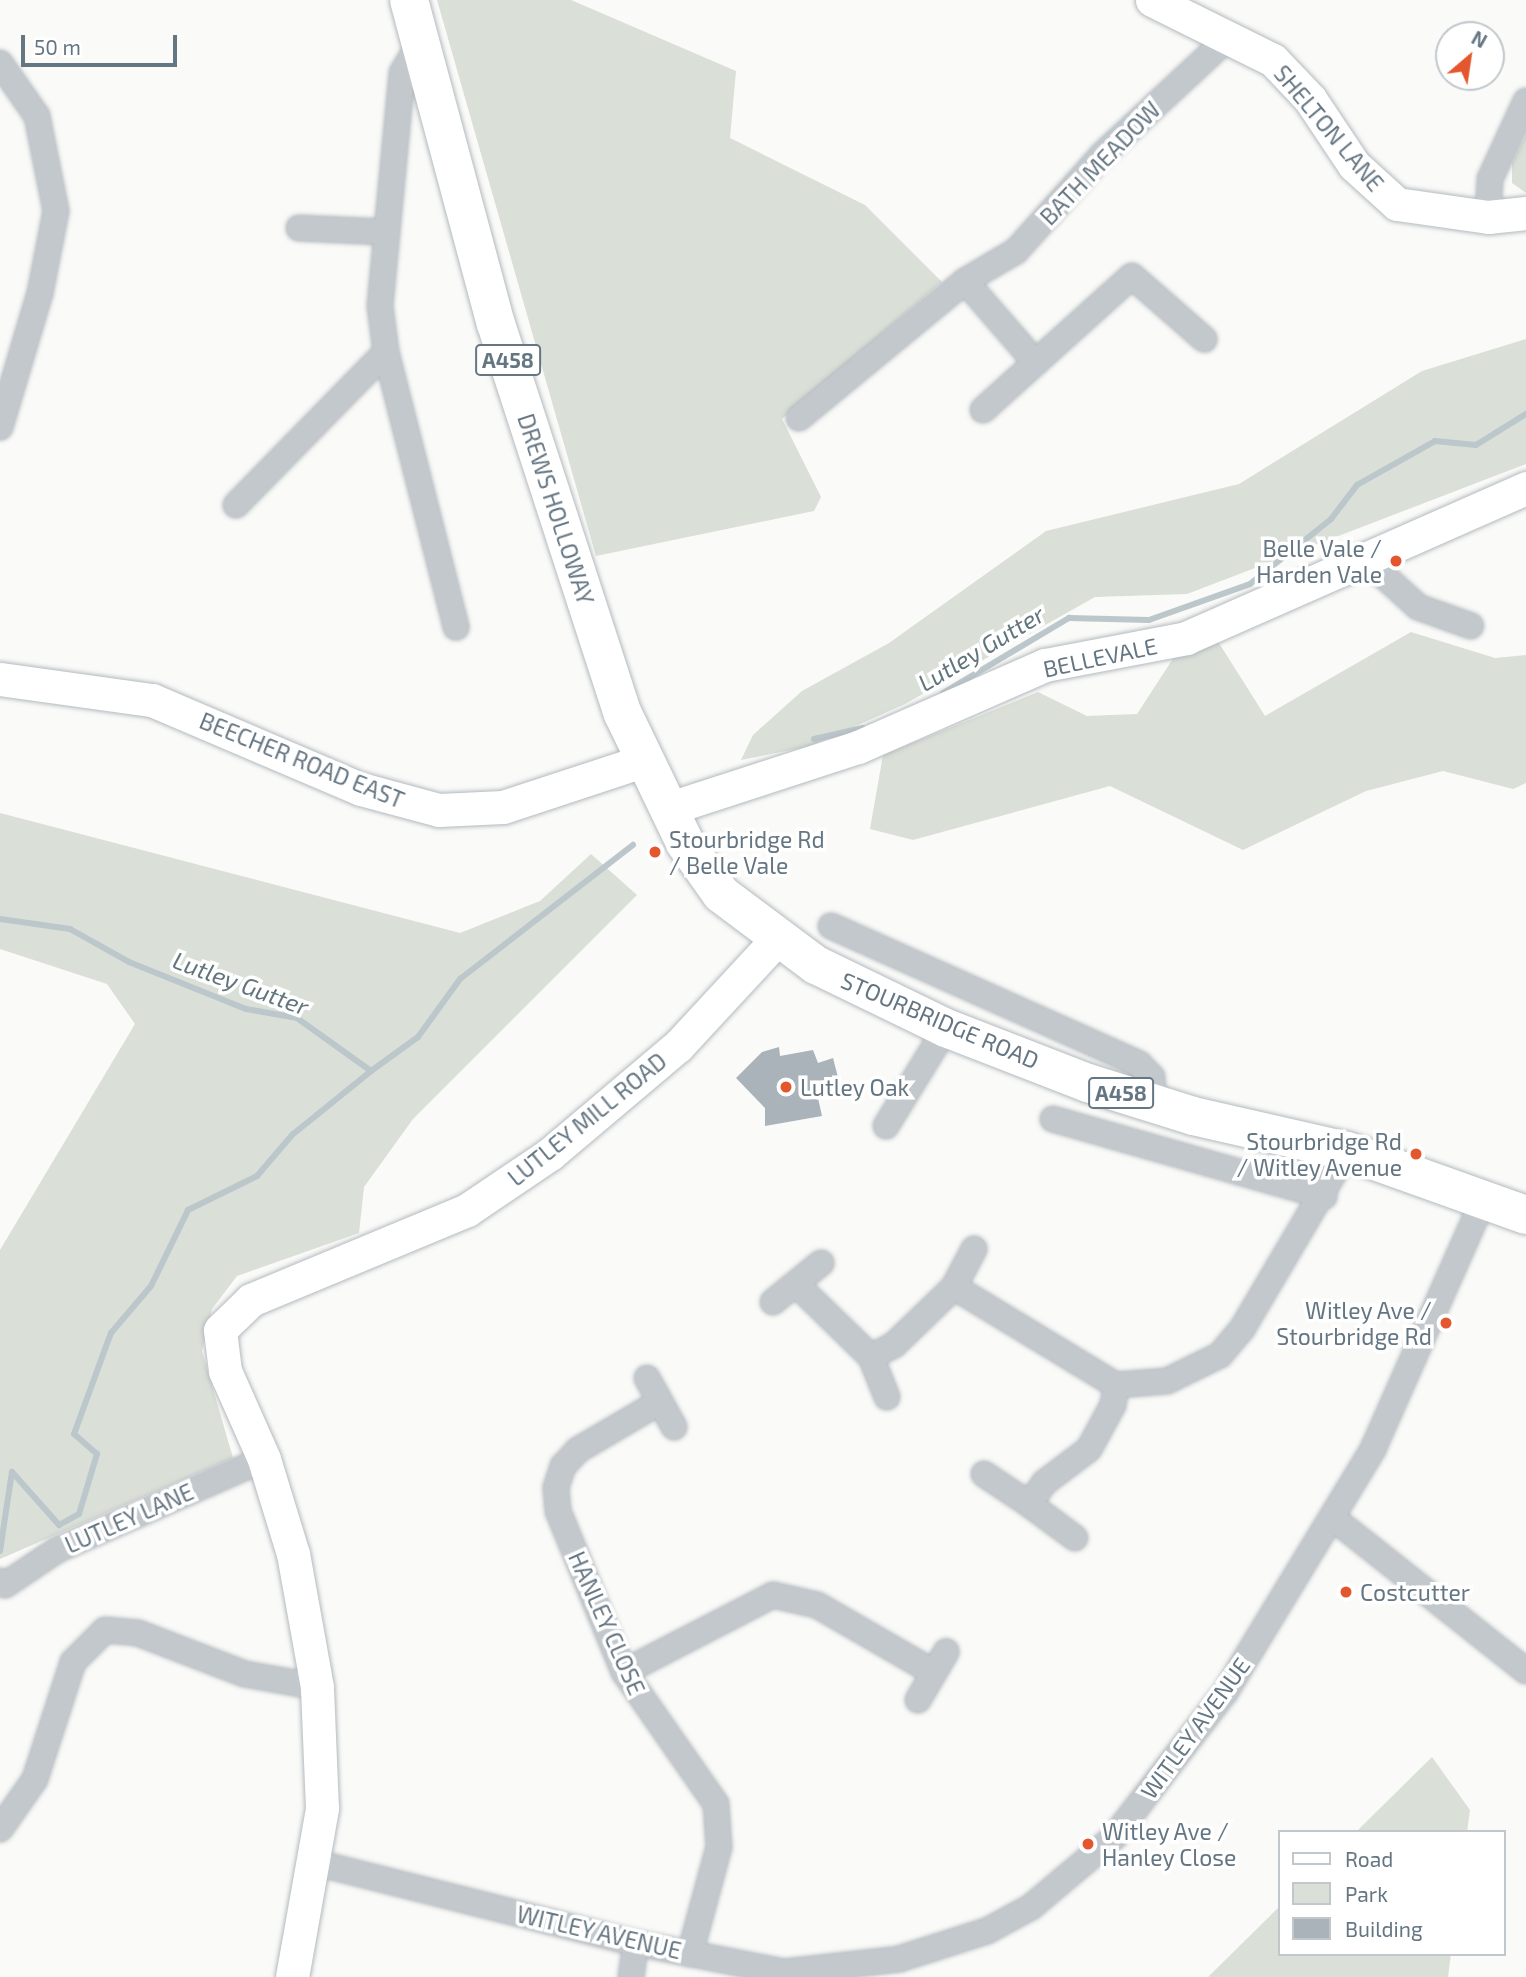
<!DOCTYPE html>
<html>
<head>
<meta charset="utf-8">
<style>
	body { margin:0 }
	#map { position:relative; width:1526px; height:1977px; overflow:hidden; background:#fafaf8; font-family:"Exo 2",sans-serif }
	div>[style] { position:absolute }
	.green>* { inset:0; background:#dadfd7 }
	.stream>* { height:6px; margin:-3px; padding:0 3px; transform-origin:3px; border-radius:3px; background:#bbc7cb }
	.building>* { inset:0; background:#aab3b9 }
	.roads { filter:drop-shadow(0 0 2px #b3babf) drop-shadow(0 0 2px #b3babf) }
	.street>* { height:24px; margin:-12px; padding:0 12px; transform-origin:12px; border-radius:12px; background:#c3c8cc }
	.secondary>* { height:33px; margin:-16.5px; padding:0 16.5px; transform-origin:16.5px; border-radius:16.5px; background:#fff }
	.highway>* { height:38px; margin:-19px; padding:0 19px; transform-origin:19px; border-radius:19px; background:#fff }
	.dots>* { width:19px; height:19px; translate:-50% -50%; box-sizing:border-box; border:4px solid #fff; border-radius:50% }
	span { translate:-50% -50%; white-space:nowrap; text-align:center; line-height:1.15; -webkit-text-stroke:7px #fff; paint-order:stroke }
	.shield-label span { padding:2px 5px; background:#fff; border:2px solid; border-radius:5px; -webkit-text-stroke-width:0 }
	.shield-label { font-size:21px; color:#657683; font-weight:700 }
	.street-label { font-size:23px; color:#657683 }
	.poi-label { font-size:23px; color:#657683 }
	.right { translate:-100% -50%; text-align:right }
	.left { translate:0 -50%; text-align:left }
	.water-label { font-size:24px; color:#60757c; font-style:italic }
	.legend { position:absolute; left:1278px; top:1830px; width:228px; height:126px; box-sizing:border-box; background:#fff; border:2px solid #c1c8cd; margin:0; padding:9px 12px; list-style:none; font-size:21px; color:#657683 }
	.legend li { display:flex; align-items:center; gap:14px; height:35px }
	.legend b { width:35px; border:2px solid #c1c8cd }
	.north { position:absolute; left:1435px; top:21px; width:70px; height:70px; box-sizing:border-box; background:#fff; border:2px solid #c1c8cd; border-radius:50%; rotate:29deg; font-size:19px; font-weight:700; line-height:28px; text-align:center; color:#657683 }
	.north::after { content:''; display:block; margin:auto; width:24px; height:32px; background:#e4572e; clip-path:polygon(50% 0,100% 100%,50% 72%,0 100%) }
	.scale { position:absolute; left:21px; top:35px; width:156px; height:32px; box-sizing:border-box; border:4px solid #657683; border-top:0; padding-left:9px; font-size:21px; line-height:24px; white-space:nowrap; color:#657683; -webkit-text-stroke:5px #fff; paint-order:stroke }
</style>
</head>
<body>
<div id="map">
	<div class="green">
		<i style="clip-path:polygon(437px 0,571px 0,736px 71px,730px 138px,865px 205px,942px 282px,782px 419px,821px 497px,814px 511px,596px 556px)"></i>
		<i style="clip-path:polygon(1526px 134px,1526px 193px,1512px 183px,1512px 163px)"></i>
		<i style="clip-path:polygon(1526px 339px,1526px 464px,1187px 594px,1095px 597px,905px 704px,811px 746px,741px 760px,753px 735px,802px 691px,889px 643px,1046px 531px,1239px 484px,1422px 371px)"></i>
		<i style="clip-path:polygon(1212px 632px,1265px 716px,1411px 632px,1495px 658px,1526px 655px,1526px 783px,1513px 789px,1443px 771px,1366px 791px,1243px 850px,1110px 786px,913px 840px,870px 829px,883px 755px,1038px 692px,1087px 716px,1137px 714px,1178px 651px)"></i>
		<i style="clip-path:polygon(0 813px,460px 933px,540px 901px,591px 854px,637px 895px,413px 1119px,364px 1187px,359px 1233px,237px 1276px,212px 1309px,202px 1351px,233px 1458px,0 1559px,0 1250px,135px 1024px,107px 984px,0 949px)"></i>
		<i style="clip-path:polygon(1432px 1757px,1470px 1810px,1467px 1832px,1356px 1832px)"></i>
		<i style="clip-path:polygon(1279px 1907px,1279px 1954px,1451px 1954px,1448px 1977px,1208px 1977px)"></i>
	</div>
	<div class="stream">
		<i style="left:943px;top:693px;width:147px;rotate:-30.8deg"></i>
		<i style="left:1069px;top:618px;width:80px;rotate:1.4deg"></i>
		<i style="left:1149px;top:620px;width:107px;rotate:-19.6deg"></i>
		<i style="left:1250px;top:584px;width:104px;rotate:-38.7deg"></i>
		<i style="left:1331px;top:519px;width:43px;rotate:-52.6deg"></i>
		<i style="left:1357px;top:485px;width:90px;rotate:-29.4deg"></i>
		<i style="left:1435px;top:441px;width:41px;rotate:5.6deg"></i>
		<i style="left:1476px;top:445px;width:59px;rotate:-31.8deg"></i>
		<i style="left:814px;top:739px;width:50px;rotate:-12.7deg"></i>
		<i style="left:0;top:919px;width:71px;rotate:8.1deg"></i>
		<i style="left:70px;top:929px;width:68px;rotate:29.2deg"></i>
		<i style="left:129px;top:962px;width:126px;rotate:21.9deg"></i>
		<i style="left:246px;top:1009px;width:52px;rotate:10deg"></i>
		<i style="left:297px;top:1018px;width:91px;rotate:35.6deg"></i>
		<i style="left:371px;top:1071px;width:58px;rotate:-35.9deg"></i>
		<i style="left:418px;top:1037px;width:72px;rotate:-54.1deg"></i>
		<i style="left:460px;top:979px;width:219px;rotate:-37.8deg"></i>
		<i style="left:0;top:1551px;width:80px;rotate:-81.4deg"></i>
		<i style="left:12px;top:1472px;width:71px;rotate:48.4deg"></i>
		<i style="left:59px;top:1525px;width:23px;rotate:-29deg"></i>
		<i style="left:79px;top:1514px;width:63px;rotate:-73.3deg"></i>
		<i style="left:97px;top:1454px;width:30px;rotate:-139deg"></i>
		<i style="left:74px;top:1434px;width:108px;rotate:-69.9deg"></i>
		<i style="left:111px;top:1333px;width:62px;rotate:-49.6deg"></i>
		<i style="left:151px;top:1286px;width:85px;rotate:-64deg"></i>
		<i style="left:188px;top:1210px;width:77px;rotate:-26.2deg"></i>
		<i style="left:257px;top:1176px;width:54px;rotate:-49.5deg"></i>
		<i style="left:292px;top:1135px;width:102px;rotate:-39deg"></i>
	</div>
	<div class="building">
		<i style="clip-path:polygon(779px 1047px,780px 1056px,813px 1050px,818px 1063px,833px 1058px,840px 1085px,816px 1089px,822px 1116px,765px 1126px,765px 1108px,736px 1078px,762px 1052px)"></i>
	</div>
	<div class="roads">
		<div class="street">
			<i style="left:420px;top:43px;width:35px;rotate:121deg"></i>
			<i style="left:402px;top:73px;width:234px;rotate:95.4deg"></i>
			<i style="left:380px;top:306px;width:46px;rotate:82.6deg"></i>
			<i style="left:386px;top:352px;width:284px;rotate:75.7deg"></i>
			<i style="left:0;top:63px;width:65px;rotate:55.1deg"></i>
			<i style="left:37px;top:116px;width:97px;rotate:78.7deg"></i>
			<i style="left:56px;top:211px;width:84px;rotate:101deg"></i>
			<i style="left:40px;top:293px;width:140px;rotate:106.6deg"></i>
			<i style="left:1488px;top:217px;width:38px;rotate:-87deg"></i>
			<i style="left:1490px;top:179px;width:86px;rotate:-65.2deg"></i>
			<i style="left:299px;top:228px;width:85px;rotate:2.7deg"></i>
			<i style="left:965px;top:281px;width:108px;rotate:49.1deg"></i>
			<i style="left:983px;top:410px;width:200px;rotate:-42deg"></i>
			<i style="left:1132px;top:276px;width:96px;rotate:41.2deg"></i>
			<i style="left:799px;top:418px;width:215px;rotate:-39.5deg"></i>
			<i style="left:965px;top:281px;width:59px;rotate:-30.5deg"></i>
			<i style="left:1016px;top:251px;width:130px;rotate:-48.1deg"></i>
			<i style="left:1103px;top:154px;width:172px;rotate:-42.9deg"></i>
			<i style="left:236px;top:505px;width:214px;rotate:-45.6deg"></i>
			<i style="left:1362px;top:556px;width:76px;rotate:42.3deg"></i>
			<i style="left:1418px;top:607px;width:56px;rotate:19.7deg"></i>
			<i style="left:831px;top:926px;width:338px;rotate:24.1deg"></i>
			<i style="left:1139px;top:1064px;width:18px;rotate:45deg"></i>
			<i style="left:1152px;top:1077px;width:27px;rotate:86deg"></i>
			<i style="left:1053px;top:1119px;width:282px;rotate:15.9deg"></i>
			<i style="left:886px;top:1126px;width:115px;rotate:-58.5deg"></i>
			<i style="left:798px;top:1286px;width:102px;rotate:44.2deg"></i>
			<i style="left:871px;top:1357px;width:26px;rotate:-28deg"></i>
			<i style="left:894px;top:1345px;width:83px;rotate:-44deg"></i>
			<i style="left:954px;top:1287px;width:189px;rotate:31.2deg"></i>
			<i style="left:1116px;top:1385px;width:51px;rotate:-4.5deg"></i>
			<i style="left:1167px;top:1381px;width:59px;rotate:-26.1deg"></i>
			<i style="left:1220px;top:1355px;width:34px;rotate:-50deg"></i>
			<i style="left:1242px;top:1329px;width:207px;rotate:-59.5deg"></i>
			<i style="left:954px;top:1287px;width:43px;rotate:-62.2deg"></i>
			<i style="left:773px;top:1302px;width:62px;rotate:-39.1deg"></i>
			<i style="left:871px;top:1357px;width:43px;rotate:68.2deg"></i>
			<i style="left:647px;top:1378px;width:56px;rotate:61.1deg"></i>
			<i style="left:658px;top:1403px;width:93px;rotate:149.6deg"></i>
			<i style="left:578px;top:1450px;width:22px;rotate:133deg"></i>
			<i style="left:563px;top:1466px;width:23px;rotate:108deg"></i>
			<i style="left:556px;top:1488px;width:23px;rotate:85deg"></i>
			<i style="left:558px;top:1511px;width:174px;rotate:67.7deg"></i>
			<i style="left:624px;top:1672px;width:161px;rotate:55.1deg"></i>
			<i style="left:716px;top:1804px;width:43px;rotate:86deg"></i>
			<i style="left:719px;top:1847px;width:111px;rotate:105.2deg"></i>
			<i style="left:984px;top:1474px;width:54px;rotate:33.7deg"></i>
			<i style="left:1029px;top:1504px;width:26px;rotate:-54deg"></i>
			<i style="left:1044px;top:1483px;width:56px;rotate:-37.1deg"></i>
			<i style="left:1089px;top:1449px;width:50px;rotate:-61.4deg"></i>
			<i style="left:1113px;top:1405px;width:20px;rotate:-81deg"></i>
			<i style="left:1029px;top:1504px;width:57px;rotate:36.5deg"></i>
			<i style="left:1333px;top:1518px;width:246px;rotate:38.4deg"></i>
			<i style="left:0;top:1581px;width:6px;rotate:39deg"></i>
			<i style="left:5px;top:1585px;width:63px;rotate:-33.9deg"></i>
			<i style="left:57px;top:1550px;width:226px;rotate:-23.7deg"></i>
			<i style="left:624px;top:1672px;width:168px;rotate:-27.3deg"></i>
			<i style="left:773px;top:1595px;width:45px;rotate:12.8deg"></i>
			<i style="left:817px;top:1605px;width:134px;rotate:30deg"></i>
			<i style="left:918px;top:1700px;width:56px;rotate:-59.7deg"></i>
			<i style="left:0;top:1829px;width:61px;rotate:-55deg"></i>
			<i style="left:35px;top:1779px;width:123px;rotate:-72deg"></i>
			<i style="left:73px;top:1662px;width:45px;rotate:-45deg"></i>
			<i style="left:105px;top:1630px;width:33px;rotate:5deg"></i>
			<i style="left:138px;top:1633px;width:115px;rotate:21deg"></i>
			<i style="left:245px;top:1674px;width:73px;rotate:10.2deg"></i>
			<i style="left:317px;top:1863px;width:329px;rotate:14.1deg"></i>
			<i style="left:636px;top:1943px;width:151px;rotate:11.1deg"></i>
			<i style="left:784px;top:1972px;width:116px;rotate:-6.4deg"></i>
			<i style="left:899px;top:1959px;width:92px;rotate:-17.7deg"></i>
			<i style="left:987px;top:1931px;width:50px;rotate:-28.6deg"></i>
			<i style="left:1031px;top:1907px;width:109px;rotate:-40.1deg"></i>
			<i style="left:1114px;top:1837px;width:184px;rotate:-52.5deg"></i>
			<i style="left:1226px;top:1691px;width:283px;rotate:-58.7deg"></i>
			<i style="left:1373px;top:1449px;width:274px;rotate:-66.1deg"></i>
			<i style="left:631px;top:1977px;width:34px;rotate:-82deg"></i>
		</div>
		<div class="secondary">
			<i style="left:1152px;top:0;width:135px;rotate:26.4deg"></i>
			<i style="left:1273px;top:60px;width:54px;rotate:46.5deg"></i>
			<i style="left:1310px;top:99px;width:79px;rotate:56.3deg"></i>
			<i style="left:1354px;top:165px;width:58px;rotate:42.2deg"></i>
			<i style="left:1397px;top:204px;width:92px;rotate:8.1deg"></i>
			<i style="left:1488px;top:217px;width:38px;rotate:-6deg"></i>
			<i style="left:0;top:679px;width:153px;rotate:7.9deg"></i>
			<i style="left:152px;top:700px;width:227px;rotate:23.1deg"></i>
			<i style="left:361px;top:789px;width:81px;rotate:15.1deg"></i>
			<i style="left:439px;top:810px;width:64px;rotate:-2.7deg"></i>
			<i style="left:503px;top:807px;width:147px;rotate:-18.2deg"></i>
			<i style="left:667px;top:809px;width:201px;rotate:-18deg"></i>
			<i style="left:858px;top:747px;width:204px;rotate:-23.7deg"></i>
			<i style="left:1045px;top:665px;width:144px;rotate:-10.8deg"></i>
			<i style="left:1186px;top:638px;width:372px;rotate:-23.8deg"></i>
			<i style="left:292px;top:1977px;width:172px;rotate:-79.9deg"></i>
			<i style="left:322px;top:1808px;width:121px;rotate:-92.4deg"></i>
			<i style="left:317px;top:1687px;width:135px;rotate:-100.2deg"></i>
			<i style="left:293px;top:1554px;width:99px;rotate:-107deg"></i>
			<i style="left:264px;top:1459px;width:96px;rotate:-113.9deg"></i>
			<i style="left:225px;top:1371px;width:41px;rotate:-97deg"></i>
			<i style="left:220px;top:1330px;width:43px;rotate:-44.1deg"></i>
			<i style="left:251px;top:1300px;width:234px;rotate:-22.6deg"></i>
			<i style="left:467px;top:1210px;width:100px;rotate:-34deg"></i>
			<i style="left:550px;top:1154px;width:167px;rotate:-40.2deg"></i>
			<i style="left:678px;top:1046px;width:144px;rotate:-47.2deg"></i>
		</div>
		<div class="highway">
			<i style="left:409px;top:0;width:335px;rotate:75deg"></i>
			<i style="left:496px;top:324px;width:410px;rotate:72deg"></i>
			<i style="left:623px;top:714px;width:143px;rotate:64.3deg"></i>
			<i style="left:685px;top:843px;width:62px;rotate:54.8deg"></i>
			<i style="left:721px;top:894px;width:119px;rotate:36.8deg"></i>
			<i style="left:816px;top:965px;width:144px;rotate:25.9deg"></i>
			<i style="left:946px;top:1028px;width:152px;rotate:21.2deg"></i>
			<i style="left:1088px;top:1083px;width:110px;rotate:17.4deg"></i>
			<i style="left:1193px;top:1116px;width:158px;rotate:12.8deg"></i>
			<i style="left:1347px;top:1151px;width:190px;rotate:19.7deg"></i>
		</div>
	</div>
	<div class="dots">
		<i style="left:1396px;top:561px;background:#e4572e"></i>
		<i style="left:655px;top:852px;background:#e4572e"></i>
		<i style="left:786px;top:1087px;background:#e4572e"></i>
		<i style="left:1416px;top:1154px;background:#e4572e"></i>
		<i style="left:1446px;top:1323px;background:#e4572e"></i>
		<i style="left:1346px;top:1592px;background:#e4572e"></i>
		<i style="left:1088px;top:1844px;background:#e4572e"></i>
	</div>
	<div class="shield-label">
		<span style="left:508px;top:360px">A458</span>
		<span style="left:1121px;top:1093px">A458</span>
	</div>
	<div class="street-label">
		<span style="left:1329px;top:128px;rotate:50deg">SHELTON LANE</span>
		<span style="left:1100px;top:163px;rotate:-46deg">BATH MEADOW</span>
		<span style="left:556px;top:509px;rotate:72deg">DREWS HOLLOWAY</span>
		<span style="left:1100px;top:657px;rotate:-12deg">BELLEVALE</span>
		<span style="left:302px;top:760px;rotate:22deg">BEECHER ROAD EAST</span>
		<span style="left:940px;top:1020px;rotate:23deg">STOURBRIDGE ROAD</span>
		<span style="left:587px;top:1119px;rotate:-39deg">LUTLEY MILL ROAD</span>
		<span style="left:129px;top:1518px;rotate:-24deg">LUTLEY LANE</span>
		<span style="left:607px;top:1623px;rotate:66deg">HANLEY CLOSE</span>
		<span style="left:1195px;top:1728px;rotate:-54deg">WITLEY AVENUE</span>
		<span style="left:599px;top:1932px;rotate:13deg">WITLEY AVENUE</span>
	</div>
	<div class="poi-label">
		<span class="right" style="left:1382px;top:561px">Belle Vale /<br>Harden Vale</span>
		<span class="left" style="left:669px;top:852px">Stourbridge Rd<br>/ Belle Vale</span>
		<span class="left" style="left:800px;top:1087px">Lutley Oak</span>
		<span class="right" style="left:1402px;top:1154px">Stourbridge Rd<br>/ Witley Avenue</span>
		<span class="right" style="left:1432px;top:1323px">Witley Ave /<br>Stourbridge Rd</span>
		<span class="left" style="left:1360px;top:1592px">Costcutter</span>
		<span class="left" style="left:1102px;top:1844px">Witley Ave /<br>Hanley Close</span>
	</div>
	<div class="water-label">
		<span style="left:981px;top:648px;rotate:-31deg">Lutley Gutter</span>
		<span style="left:241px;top:983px;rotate:20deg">Lutley Gutter</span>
	</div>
	<ul class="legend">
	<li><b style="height:9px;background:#fff"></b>Road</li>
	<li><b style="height:19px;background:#dadfd7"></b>Park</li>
	<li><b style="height:19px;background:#aab3b9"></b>Building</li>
	</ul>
	<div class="north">N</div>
	<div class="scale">50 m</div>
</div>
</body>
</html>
